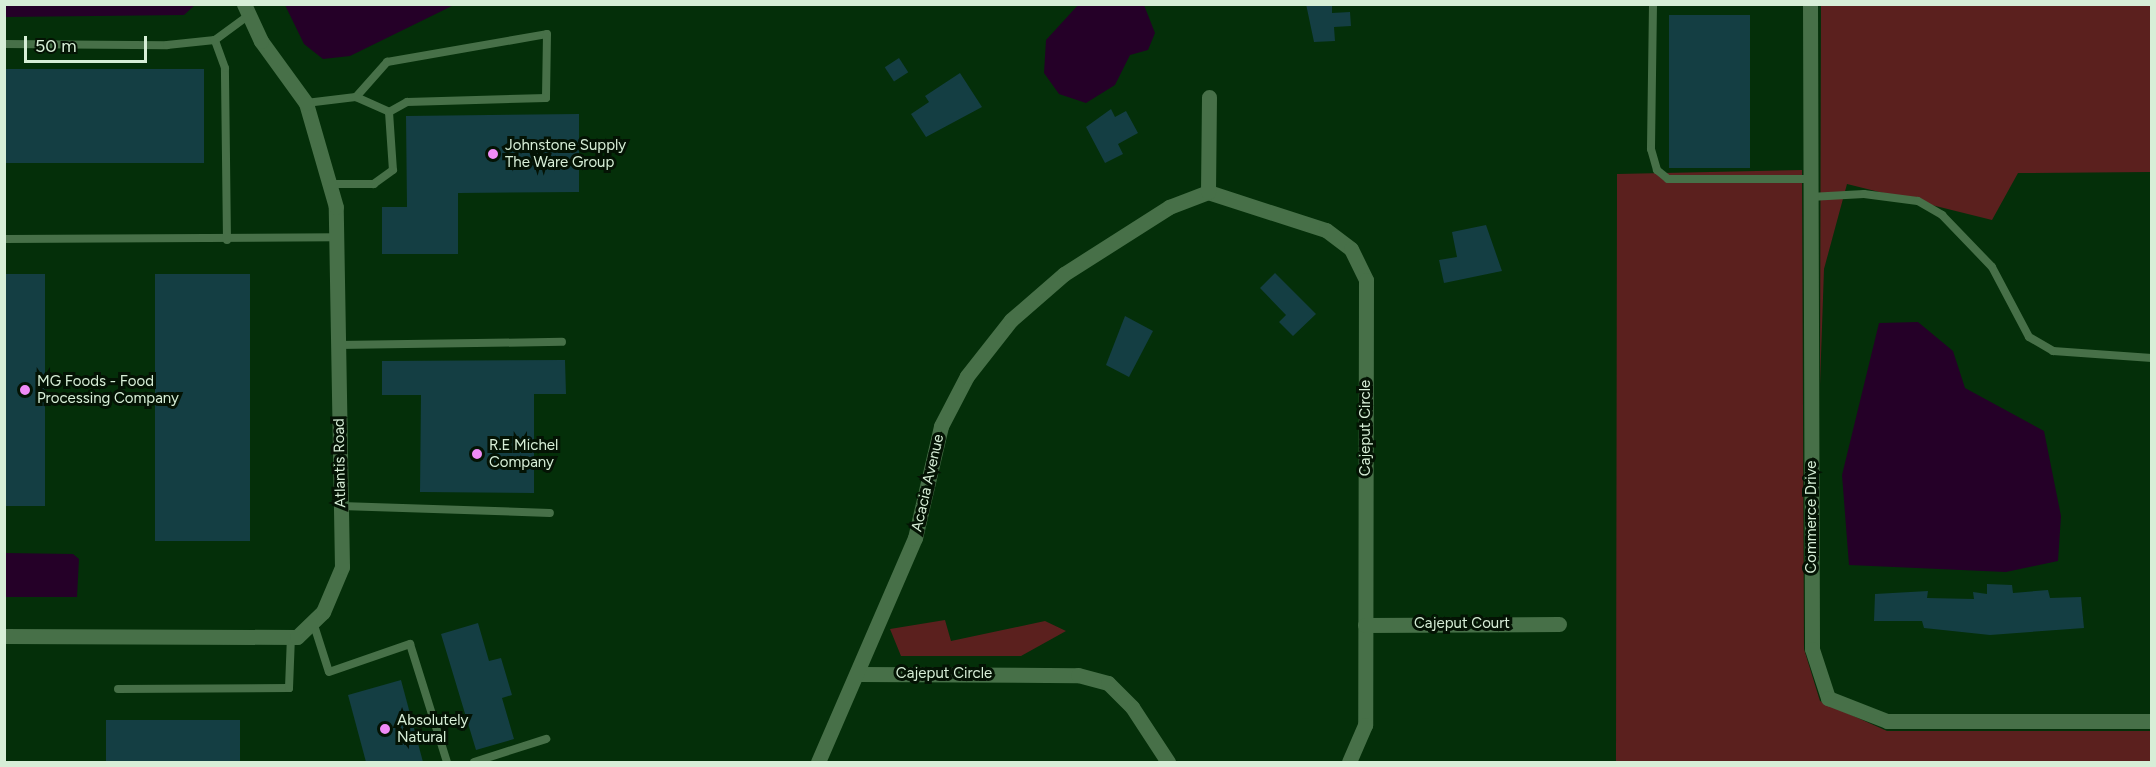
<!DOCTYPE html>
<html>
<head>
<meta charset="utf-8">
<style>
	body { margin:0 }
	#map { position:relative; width:2156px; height:767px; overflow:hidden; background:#042f09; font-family:Figtree,sans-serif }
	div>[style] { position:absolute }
	.green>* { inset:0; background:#5b201e }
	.water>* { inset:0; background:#250028 }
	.building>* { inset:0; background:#143e43; transform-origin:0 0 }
	.lane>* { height:8px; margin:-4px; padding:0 4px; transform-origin:4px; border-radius:4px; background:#477048 }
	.street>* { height:15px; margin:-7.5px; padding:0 7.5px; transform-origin:7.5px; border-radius:7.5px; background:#477048 }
	.dots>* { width:16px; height:16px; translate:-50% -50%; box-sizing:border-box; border:3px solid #041304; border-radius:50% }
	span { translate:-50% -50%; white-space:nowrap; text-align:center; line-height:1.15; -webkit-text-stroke:6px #041304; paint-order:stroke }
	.poi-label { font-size:15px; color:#d7eed7 }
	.left { translate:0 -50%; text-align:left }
	.street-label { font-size:15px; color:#d7eed7 }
	.frame { position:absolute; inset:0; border:6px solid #d7eed7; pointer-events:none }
	.scale { position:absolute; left:24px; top:36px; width:123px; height:27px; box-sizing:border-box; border:3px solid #d7eed7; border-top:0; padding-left:8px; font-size:18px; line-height:21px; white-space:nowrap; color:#d7eed7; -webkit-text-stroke:4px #041304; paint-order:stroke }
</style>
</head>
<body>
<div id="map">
	<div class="green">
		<i style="clip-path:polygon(1821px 5px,2151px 5px,2151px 172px,2018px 173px,1992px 220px,1847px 184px,1824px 269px,1820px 385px)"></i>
		<i style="clip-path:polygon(1802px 170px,1804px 649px,1820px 701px,1887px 731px,2151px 731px,2151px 762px,1616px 762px,1617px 174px)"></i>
		<i style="clip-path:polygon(945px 620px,951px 641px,1045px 621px,1066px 631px,1021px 656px,901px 656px,890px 629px)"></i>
	</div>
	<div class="water">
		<i style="clip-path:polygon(1079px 4px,1144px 5px,1155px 33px,1148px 50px,1130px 55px,1115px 85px,1086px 103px,1059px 94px,1044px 73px,1046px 40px)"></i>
		<i style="clip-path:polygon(4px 5px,5px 4px,195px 5px,184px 15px,5px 17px)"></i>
		<i style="clip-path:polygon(285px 5px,454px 5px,350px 56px,323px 59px,304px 44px)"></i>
		<i style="clip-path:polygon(1918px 322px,1953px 351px,1965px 388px,2044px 431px,2061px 516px,2058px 561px,2006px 572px,1849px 565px,1842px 475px,1879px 323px)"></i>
		<i style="clip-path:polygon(5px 553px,73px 554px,79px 559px,77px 597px,5px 597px)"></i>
	</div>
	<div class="building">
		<i style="clip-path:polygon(1306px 4px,1332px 4px,1332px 13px,1350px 12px,1351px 26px,1334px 27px,1335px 41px,1314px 42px)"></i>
		<i style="left:1669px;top:15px;width:81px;height:153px"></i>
		<i style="left:899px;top:58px;width:17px;height:17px;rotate:57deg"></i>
		<i style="left:4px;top:69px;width:200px;height:94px"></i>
		<i style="clip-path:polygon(960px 73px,982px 107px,926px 137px,911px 114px,929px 102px,925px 96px)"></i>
		<i style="clip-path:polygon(1111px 109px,1115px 117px,1126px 111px,1138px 133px,1118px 144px,1123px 154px,1105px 163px,1086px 127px)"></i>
		<i style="clip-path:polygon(579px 114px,579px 192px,458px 193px,458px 254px,382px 254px,382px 207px,407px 207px,406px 116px)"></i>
		<i style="clip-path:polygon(1486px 225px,1502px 271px,1444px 283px,1439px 260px,1457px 257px,1452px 232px)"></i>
		<i style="clip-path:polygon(1275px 273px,1316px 314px,1293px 336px,1279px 322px,1286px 315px,1260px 288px)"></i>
		<i style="left:45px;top:274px;width:232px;height:41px;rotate:90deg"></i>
		<i style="left:155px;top:274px;width:95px;height:267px"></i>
		<i style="clip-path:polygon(1125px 316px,1153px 331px,1129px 377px,1106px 365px)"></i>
		<i style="clip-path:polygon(565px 360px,566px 394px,534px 394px,534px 493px,420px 492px,421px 395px,382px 395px,382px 361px)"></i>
		<i style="clip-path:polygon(1987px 584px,2012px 585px,2013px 593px,2048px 590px,2050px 598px,2081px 597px,2084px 628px,1990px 635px,1924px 628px,1922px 621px,1874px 621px,1875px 594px,1928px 591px,1927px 598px,1974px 599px,1973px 592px,1987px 594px)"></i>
		<i style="clip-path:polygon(478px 623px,489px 661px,501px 658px,512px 695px,502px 698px,514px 739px,476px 750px,441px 634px)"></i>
		<i style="clip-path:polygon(401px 680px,423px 762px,366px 762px,348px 695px)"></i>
		<i style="left:106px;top:720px;width:134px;height:42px"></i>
	</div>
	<div class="lane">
		<i style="left:1653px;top:4px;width:145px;rotate:90.8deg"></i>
		<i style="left:1651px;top:149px;width:22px;rotate:74deg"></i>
		<i style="left:1657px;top:170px;width:14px;rotate:39deg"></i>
		<i style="left:1668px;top:179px;width:142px"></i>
		<i style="left:4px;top:44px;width:163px;rotate:0.4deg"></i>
		<i style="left:167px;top:45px;width:48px;rotate:-5.9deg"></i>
		<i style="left:356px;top:97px;width:47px;rotate:-48.5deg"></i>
		<i style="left:387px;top:62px;width:162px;rotate:-9.9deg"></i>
		<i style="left:547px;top:34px;width:64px;rotate:90.9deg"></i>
		<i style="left:546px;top:98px;width:139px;rotate:178.4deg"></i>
		<i style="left:407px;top:102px;width:21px;rotate:151deg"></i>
		<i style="left:306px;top:103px;width:50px;rotate:-6.8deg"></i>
		<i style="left:356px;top:97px;width:36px;rotate:24deg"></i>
		<i style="left:389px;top:112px;width:58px;rotate:86.1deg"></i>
		<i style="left:393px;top:170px;width:24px;rotate:144deg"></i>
		<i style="left:374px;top:184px;width:45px;rotate:180deg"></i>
		<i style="left:1810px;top:197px;width:54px;rotate:-3.2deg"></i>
		<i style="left:1864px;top:194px;width:54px;rotate:7.4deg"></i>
		<i style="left:1918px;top:201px;width:28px;rotate:30deg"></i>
		<i style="left:1942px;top:215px;width:72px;rotate:46.1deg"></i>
		<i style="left:1992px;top:267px;width:79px;rotate:62.1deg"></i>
		<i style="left:2029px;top:337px;width:28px;rotate:30deg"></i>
		<i style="left:2053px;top:351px;width:99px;rotate:4deg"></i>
		<i style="left:4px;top:239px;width:332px;rotate:-0.3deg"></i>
		<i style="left:227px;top:240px;width:172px;rotate:-90.7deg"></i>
		<i style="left:225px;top:68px;width:30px;rotate:-110deg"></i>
		<i style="left:215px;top:40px;width:42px;rotate:-36.3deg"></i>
		<i style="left:338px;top:345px;width:224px;rotate:-0.8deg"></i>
		<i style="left:341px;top:506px;width:209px;rotate:1.9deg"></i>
		<i style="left:313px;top:622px;width:52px;rotate:72.3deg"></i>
		<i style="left:329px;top:672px;width:86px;rotate:-19.1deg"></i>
		<i style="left:410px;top:644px;width:124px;rotate:72.6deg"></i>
		<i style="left:118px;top:689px;width:171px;rotate:-0.3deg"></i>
		<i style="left:289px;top:688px;width:51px;rotate:-87.8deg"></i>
		<i style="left:474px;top:762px;width:76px;rotate:-17.7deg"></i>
	</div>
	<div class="street">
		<i style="left:1810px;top:4px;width:645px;rotate:89.82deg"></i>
		<i style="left:1812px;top:649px;width:52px;rotate:71.9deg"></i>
		<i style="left:1828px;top:698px;width:63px;rotate:21.3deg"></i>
		<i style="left:1887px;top:721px;width:265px"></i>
		<i style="left:1208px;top:192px;width:124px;rotate:17.9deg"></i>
		<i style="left:1326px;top:230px;width:31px;rotate:37deg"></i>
		<i style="left:1351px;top:249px;width:34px;rotate:64deg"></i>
		<i style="left:1366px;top:280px;width:445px;rotate:90.1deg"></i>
		<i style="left:1365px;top:725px;width:40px;rotate:113.4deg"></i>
		<i style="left:1365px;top:625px;width:194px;rotate:-0.3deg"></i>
		<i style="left:4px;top:636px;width:293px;rotate:0.2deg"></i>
		<i style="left:297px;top:637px;width:36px;rotate:-44deg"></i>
		<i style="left:323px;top:612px;width:49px;rotate:-67.1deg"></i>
		<i style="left:342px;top:567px;width:360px;rotate:-91deg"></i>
		<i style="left:336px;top:207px;width:108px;rotate:-106.1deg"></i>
		<i style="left:306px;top:103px;width:77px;rotate:-126deg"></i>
		<i style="left:261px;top:41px;width:41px;rotate:-114.7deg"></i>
		<i style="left:859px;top:674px;width:219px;rotate:0.3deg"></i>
		<i style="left:1078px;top:675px;width:31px;rotate:15deg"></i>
		<i style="left:1108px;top:683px;width:34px;rotate:45deg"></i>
		<i style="left:1132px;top:707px;width:66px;rotate:56.8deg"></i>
		<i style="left:818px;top:762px;width:244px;rotate:-66.6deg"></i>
		<i style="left:915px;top:538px;width:115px;rotate:-76.9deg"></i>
		<i style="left:941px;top:426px;width:56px;rotate:-62.5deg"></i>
		<i style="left:967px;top:376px;width:71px;rotate:-51.8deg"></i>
		<i style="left:1011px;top:320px;width:70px;rotate:-41deg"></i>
		<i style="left:1064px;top:274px;width:125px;rotate:-32.5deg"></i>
		<i style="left:1169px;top:207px;width:42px;rotate:-21deg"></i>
		<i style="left:1208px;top:192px;width:95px;rotate:-89.4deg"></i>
	</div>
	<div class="dots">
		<i style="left:493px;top:154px;background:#f08bf6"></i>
		<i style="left:25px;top:390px;background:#f08bf6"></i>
		<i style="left:477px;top:454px;background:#f08bf6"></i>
		<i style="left:385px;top:729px;background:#f08bf6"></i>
	</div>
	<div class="poi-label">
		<span class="left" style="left:505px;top:154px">Johnstone Supply<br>The Ware Group</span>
		<span class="left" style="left:37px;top:390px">MG Foods - Food<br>Processing Company</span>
		<span class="left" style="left:489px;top:454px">R.E Michel<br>Company</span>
		<span class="left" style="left:397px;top:729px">Absolutely<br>Natural</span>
	</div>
	<div class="street-label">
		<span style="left:1366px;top:428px;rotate:-90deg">Cajeput Circle</span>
		<span style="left:340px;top:463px;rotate:-91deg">Atlantis Road</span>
		<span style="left:928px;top:483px;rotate:-77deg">Acacia Avenue</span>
		<span style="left:1812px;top:517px;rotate:-90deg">Commerce Drive</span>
		<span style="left:1462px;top:624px">Cajeput Court</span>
		<span style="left:944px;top:674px">Cajeput Circle</span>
	</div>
	<div class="frame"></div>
	<div class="scale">50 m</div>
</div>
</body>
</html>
